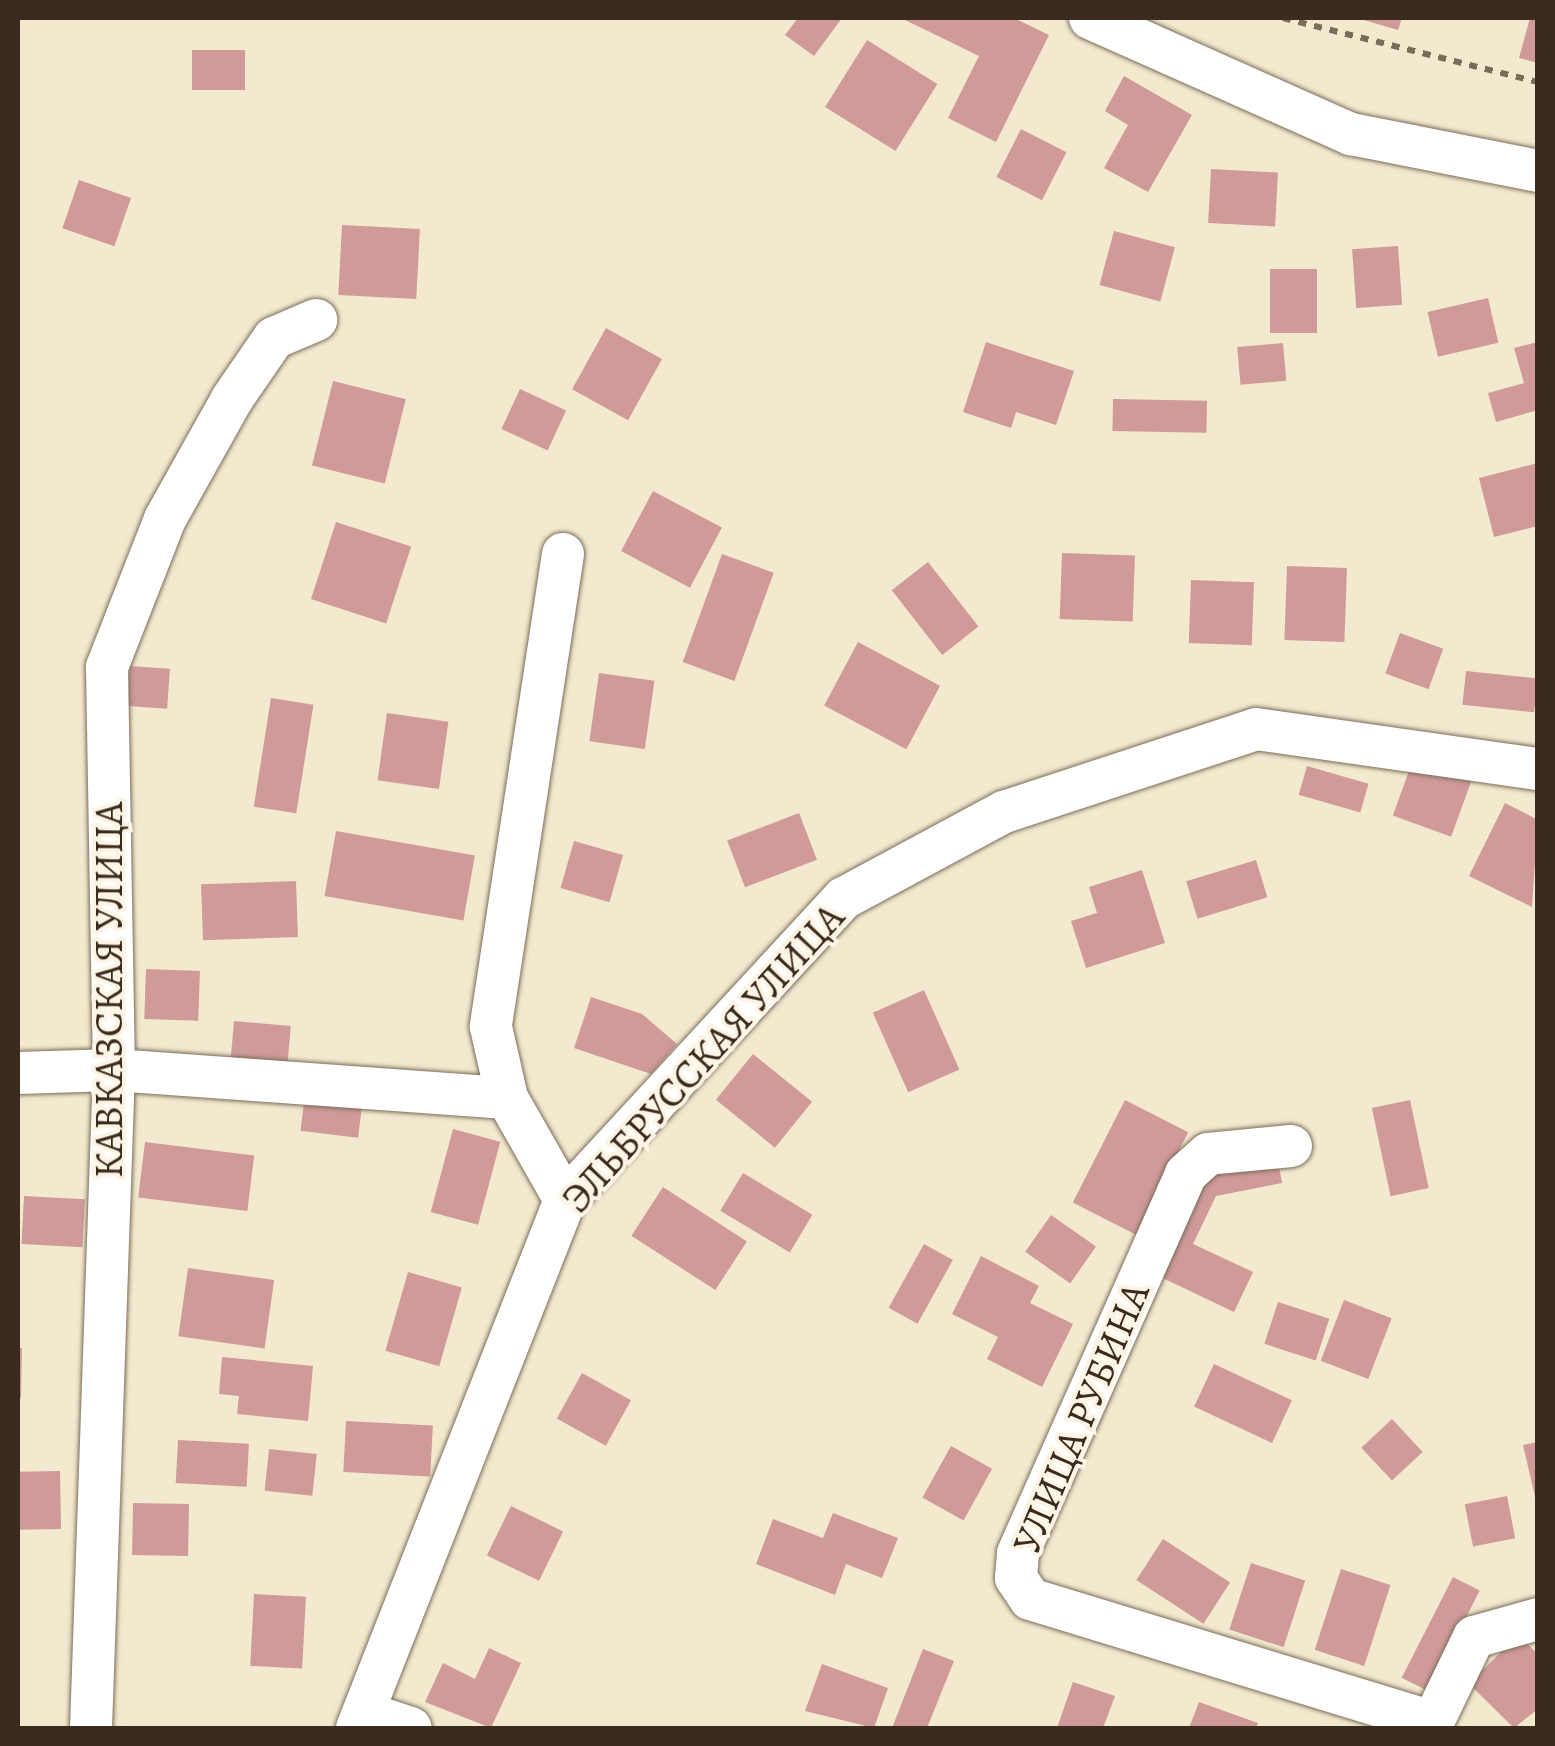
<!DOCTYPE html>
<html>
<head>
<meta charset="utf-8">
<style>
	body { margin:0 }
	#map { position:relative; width:1555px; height:1746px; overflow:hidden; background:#f3e9ce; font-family:Alegreya,serif }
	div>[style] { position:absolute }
	.building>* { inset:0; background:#d09a99; transform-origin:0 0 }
	.path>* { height:6px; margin-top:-3px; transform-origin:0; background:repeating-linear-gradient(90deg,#7b6d5c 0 8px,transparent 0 16px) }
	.roads { filter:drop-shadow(0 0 2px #7b6d5c) drop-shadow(0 0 2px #7b6d5c) }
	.minor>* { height:42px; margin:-21px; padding:0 21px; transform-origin:21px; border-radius:21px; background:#fff }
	span { translate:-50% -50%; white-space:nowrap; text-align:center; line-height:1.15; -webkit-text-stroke:8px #fcf5e5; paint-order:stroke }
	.street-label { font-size:40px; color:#3b2a1e }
	.frame { position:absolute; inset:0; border:20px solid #3b2a1e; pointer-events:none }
</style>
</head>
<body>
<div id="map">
	<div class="building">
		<i style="clip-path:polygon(798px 18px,842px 18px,814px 56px,785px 35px)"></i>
		<i style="clip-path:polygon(901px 18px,1014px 18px,1049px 35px,996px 142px,948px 118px,979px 56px)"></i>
		<i style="clip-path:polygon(1357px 18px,1402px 18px,1398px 30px)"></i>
		<i style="clip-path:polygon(1530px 18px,1538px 18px,1538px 63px,1519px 58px)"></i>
		<i style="left:867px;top:40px;width:83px;height:79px;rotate:32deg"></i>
		<i style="left:245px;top:50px;width:40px;height:53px;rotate:90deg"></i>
		<i style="clip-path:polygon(1124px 76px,1192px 115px,1148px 192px,1104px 168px,1128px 125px,1105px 111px)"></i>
		<i style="left:1021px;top:129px;width:51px;height:54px;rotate:27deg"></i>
		<i style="left:1211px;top:169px;width:67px;height:54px;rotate:3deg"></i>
		<i style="left:79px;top:180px;width:55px;height:51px;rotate:19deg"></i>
		<i style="left:342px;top:225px;width:78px;height:70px;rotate:3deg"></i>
		<i style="left:1114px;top:231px;width:63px;height:56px;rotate:15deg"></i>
		<i style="left:1398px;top:246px;width:59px;height:46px;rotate:86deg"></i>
		<i style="left:1317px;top:269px;width:64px;height:47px;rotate:90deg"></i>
		<i style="left:1488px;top:298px;width:46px;height:62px;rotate:77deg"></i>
		<i style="left:606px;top:328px;width:64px;height:70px;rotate:29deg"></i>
		<i style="clip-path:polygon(986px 342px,1074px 371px,1056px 425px,1016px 412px,1011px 428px,963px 412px)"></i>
		<i style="clip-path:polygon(1538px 342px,1538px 410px,1496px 422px,1488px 393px,1524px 383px,1514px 348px)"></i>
		<i style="left:1283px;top:343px;width:38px;height:46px;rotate:85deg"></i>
		<i style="left:333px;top:381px;width:75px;height:87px;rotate:14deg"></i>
		<i style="left:520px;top:389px;width:51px;height:44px;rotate:25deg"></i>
		<i style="left:1113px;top:399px;width:94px;height:32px;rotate:1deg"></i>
		<i style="clip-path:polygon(1538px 463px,1538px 526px,1494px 537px,1479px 478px)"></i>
		<i style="left:653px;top:491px;width:78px;height:68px;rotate:28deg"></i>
		<i style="left:336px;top:522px;width:79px;height:81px;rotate:18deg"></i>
		<i style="left:1062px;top:553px;width:73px;height:66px;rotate:2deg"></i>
		<i style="left:722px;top:554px;width:55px;height:115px;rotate:20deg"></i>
		<i style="left:928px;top:562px;width:82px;height:46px;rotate:52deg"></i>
		<i style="left:1287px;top:566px;width:60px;height:74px;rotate:2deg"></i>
		<i style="left:1191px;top:580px;width:63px;height:63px;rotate:2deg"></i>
		<i style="left:1400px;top:633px;width:46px;height:43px;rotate:20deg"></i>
		<i style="left:858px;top:642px;width:93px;height:72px;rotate:28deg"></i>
		<i style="left:130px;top:666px;width:40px;height:40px;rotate:4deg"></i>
		<i style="left:1466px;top:671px;width:72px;height:34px;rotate:6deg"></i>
		<i style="left:599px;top:673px;width:56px;height:69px;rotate:8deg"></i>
		<i style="left:271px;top:698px;width:43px;height:110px;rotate:9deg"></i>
		<i style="left:387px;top:713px;width:62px;height:68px;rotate:8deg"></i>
		<i style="left:1413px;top:760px;width:62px;height:59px;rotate:20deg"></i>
		<i style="left:1307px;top:766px;width:64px;height:30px;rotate:16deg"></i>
		<i style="clip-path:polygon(1505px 803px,1538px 820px,1532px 907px,1469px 876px)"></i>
		<i style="left:799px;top:813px;width:50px;height:77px;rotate:69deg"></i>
		<i style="left:336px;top:831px;width:141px;height:66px;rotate:10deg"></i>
		<i style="left:574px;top:841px;width:51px;height:49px;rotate:16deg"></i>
		<i style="left:1256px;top:860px;width:39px;height:73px;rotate:73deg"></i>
		<i style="clip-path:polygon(1142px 870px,1165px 943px,1086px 968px,1071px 921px,1097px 913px,1089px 887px)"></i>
		<i style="left:296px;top:881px;width:56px;height:95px;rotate:88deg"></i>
		<i style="left:146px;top:969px;width:54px;height:50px;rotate:2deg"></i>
		<i style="left:924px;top:990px;width:87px;height:56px;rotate:66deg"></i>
		<i style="clip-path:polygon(591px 997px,642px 1014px,677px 1044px,651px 1074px,574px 1048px)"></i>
		<i style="left:234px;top:1021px;width:57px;height:43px;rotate:5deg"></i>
		<i style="left:753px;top:1054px;width:76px;height:59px;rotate:39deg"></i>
		<i style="left:305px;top:1094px;width:58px;height:37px;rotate:7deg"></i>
		<i style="left:1125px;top:1100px;width:71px;height:115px;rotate:27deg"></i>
		<i style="left:1410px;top:1100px;width:90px;height:39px;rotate:78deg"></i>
		<i style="left:453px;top:1129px;width:49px;height:86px;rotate:15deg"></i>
		<i style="left:145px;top:1142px;width:110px;height:56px;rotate:7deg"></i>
		<i style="clip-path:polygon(1277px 1156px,1282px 1183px,1216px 1196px,1193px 1244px,1253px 1272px,1234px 1312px,1148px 1271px,1196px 1171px)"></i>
		<i style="left:743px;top:1173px;width:81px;height:44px;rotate:31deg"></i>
		<i style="left:663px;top:1187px;width:100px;height:58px;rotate:33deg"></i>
		<i style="left:24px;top:1196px;width:61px;height:48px;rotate:3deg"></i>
		<i style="left:1051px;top:1215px;width:55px;height:45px;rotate:35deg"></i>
		<i style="left:924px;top:1244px;width:33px;height:73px;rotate:29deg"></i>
		<i style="clip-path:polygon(981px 1256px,1039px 1286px,1030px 1303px,1073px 1324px,1042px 1387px,987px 1359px,998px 1337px,952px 1314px)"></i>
		<i style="left:188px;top:1268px;width:87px;height:69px;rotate:8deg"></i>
		<i style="left:408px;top:1272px;width:56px;height:82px;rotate:16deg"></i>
		<i style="left:1344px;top:1300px;width:51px;height:65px;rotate:21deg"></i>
		<i style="left:1278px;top:1302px;width:54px;height:44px;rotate:18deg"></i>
		<i style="clip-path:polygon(18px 1348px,22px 1348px,21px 1398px,18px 1398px)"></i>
		<i style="clip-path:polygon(222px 1357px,313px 1366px,308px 1421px,237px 1414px,239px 1396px,219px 1394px)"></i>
		<i style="left:1214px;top:1364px;width:86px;height:47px;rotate:25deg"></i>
		<i style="left:582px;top:1373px;width:56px;height:52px;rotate:29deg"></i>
		<i style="left:1392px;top:1419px;width:45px;height:42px;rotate:47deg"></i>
		<i style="left:346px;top:1421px;width:87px;height:51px;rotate:3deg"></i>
		<i style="left:178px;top:1440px;width:71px;height:43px;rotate:3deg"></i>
		<i style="clip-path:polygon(1538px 1442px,1538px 1500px,1536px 1501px,1523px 1445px)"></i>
		<i style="left:951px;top:1446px;width:47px;height:59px;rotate:29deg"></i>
		<i style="left:269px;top:1449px;width:48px;height:42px;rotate:6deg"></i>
		<i style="left:60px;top:1471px;width:58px;height:42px;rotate:89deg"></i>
		<i style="left:1507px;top:1496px;width:43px;height:43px;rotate:79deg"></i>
		<i style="left:133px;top:1503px;width:56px;height:52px;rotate:1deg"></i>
		<i style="left:511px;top:1506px;width:58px;height:55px;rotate:26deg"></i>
		<i style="clip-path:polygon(833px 1513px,898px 1538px,882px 1578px,846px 1564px,835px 1595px,756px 1564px,773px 1519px,823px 1538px)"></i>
		<i style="left:1163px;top:1539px;width:80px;height:49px;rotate:33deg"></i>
		<i style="left:1251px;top:1563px;width:57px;height:70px;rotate:18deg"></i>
		<i style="left:1341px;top:1569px;width:52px;height:85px;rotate:18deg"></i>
		<i style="left:1453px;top:1577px;width:30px;height:113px;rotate:27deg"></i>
		<i style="left:254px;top:1594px;width:52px;height:72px;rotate:3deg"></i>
		<i style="clip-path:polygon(1518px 1635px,1538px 1654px,1538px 1709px,1514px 1728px,1469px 1684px)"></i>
		<i style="clip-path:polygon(489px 1648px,521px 1663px,491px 1728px,425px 1702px,443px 1663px,475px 1679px)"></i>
		<i style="clip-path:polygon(923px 1649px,954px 1661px,927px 1728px,892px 1728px)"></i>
		<i style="clip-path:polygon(822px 1664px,888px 1688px,874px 1728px,805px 1711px)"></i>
		<i style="clip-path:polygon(1073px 1682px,1115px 1696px,1103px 1728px,1057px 1728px)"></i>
		<i style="clip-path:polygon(1199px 1702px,1258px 1723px,1256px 1728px,1189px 1728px)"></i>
	</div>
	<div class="path">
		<i style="left:1283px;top:18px;width:263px;rotate:14.1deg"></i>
	</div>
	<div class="roads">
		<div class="minor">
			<i style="left:1090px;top:18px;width:286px;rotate:24deg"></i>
			<i style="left:1351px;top:134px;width:191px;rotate:11.2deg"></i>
			<i style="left:563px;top:554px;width:478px;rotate:98.7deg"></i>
			<i style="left:491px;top:1027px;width:73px;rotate:77.3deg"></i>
			<i style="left:507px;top:1098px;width:117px;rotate:60.4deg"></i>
			<i style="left:18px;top:1073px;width:96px;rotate:-1.8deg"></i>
			<i style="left:114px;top:1070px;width:394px;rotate:4.1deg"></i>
			<i style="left:1291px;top:1146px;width:83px;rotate:174.5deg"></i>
			<i style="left:1208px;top:1154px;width:30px;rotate:138deg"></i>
			<i style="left:1186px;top:1174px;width:415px;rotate:113.9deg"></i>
			<i style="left:1018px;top:1554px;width:24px;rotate:95deg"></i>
			<i style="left:1016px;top:1578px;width:25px;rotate:56deg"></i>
			<i style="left:1030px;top:1599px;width:421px;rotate:17deg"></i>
			<i style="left:365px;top:1713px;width:48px;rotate:18.1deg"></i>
			<i style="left:91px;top:1728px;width:658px;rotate:-88deg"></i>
			<i style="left:114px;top:1070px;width:403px;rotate:-91deg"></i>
			<i style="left:107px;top:667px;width:159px;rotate:-68.6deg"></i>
			<i style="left:165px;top:519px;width:137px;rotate:-60.8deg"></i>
			<i style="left:232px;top:399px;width:74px;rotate:-55.5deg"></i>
			<i style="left:274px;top:338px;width:46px;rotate:-23.2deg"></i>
			<i style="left:357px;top:1728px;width:567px;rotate:-68.5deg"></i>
			<i style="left:565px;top:1200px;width:411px;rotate:-47.3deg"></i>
			<i style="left:844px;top:898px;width:182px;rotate:-28.3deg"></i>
			<i style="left:1004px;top:812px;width:265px;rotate:-18.2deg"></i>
			<i style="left:1256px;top:729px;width:285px;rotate:8.1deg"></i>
			<i style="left:1430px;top:1728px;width:101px;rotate:-64.2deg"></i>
			<i style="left:1474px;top:1637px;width:66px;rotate:-15.7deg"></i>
		</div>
	</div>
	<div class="street-label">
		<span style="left:109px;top:990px;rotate:-90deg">КАВКАЗСКАЯ УЛИЦА</span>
		<span style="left:703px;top:1058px;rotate:-48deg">ЭЛЬБРУССКАЯ УЛИЦА</span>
		<span style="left:1081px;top:1418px;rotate:-67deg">УЛИЦА РУБИНА</span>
	</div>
	<div class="frame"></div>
</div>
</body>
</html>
